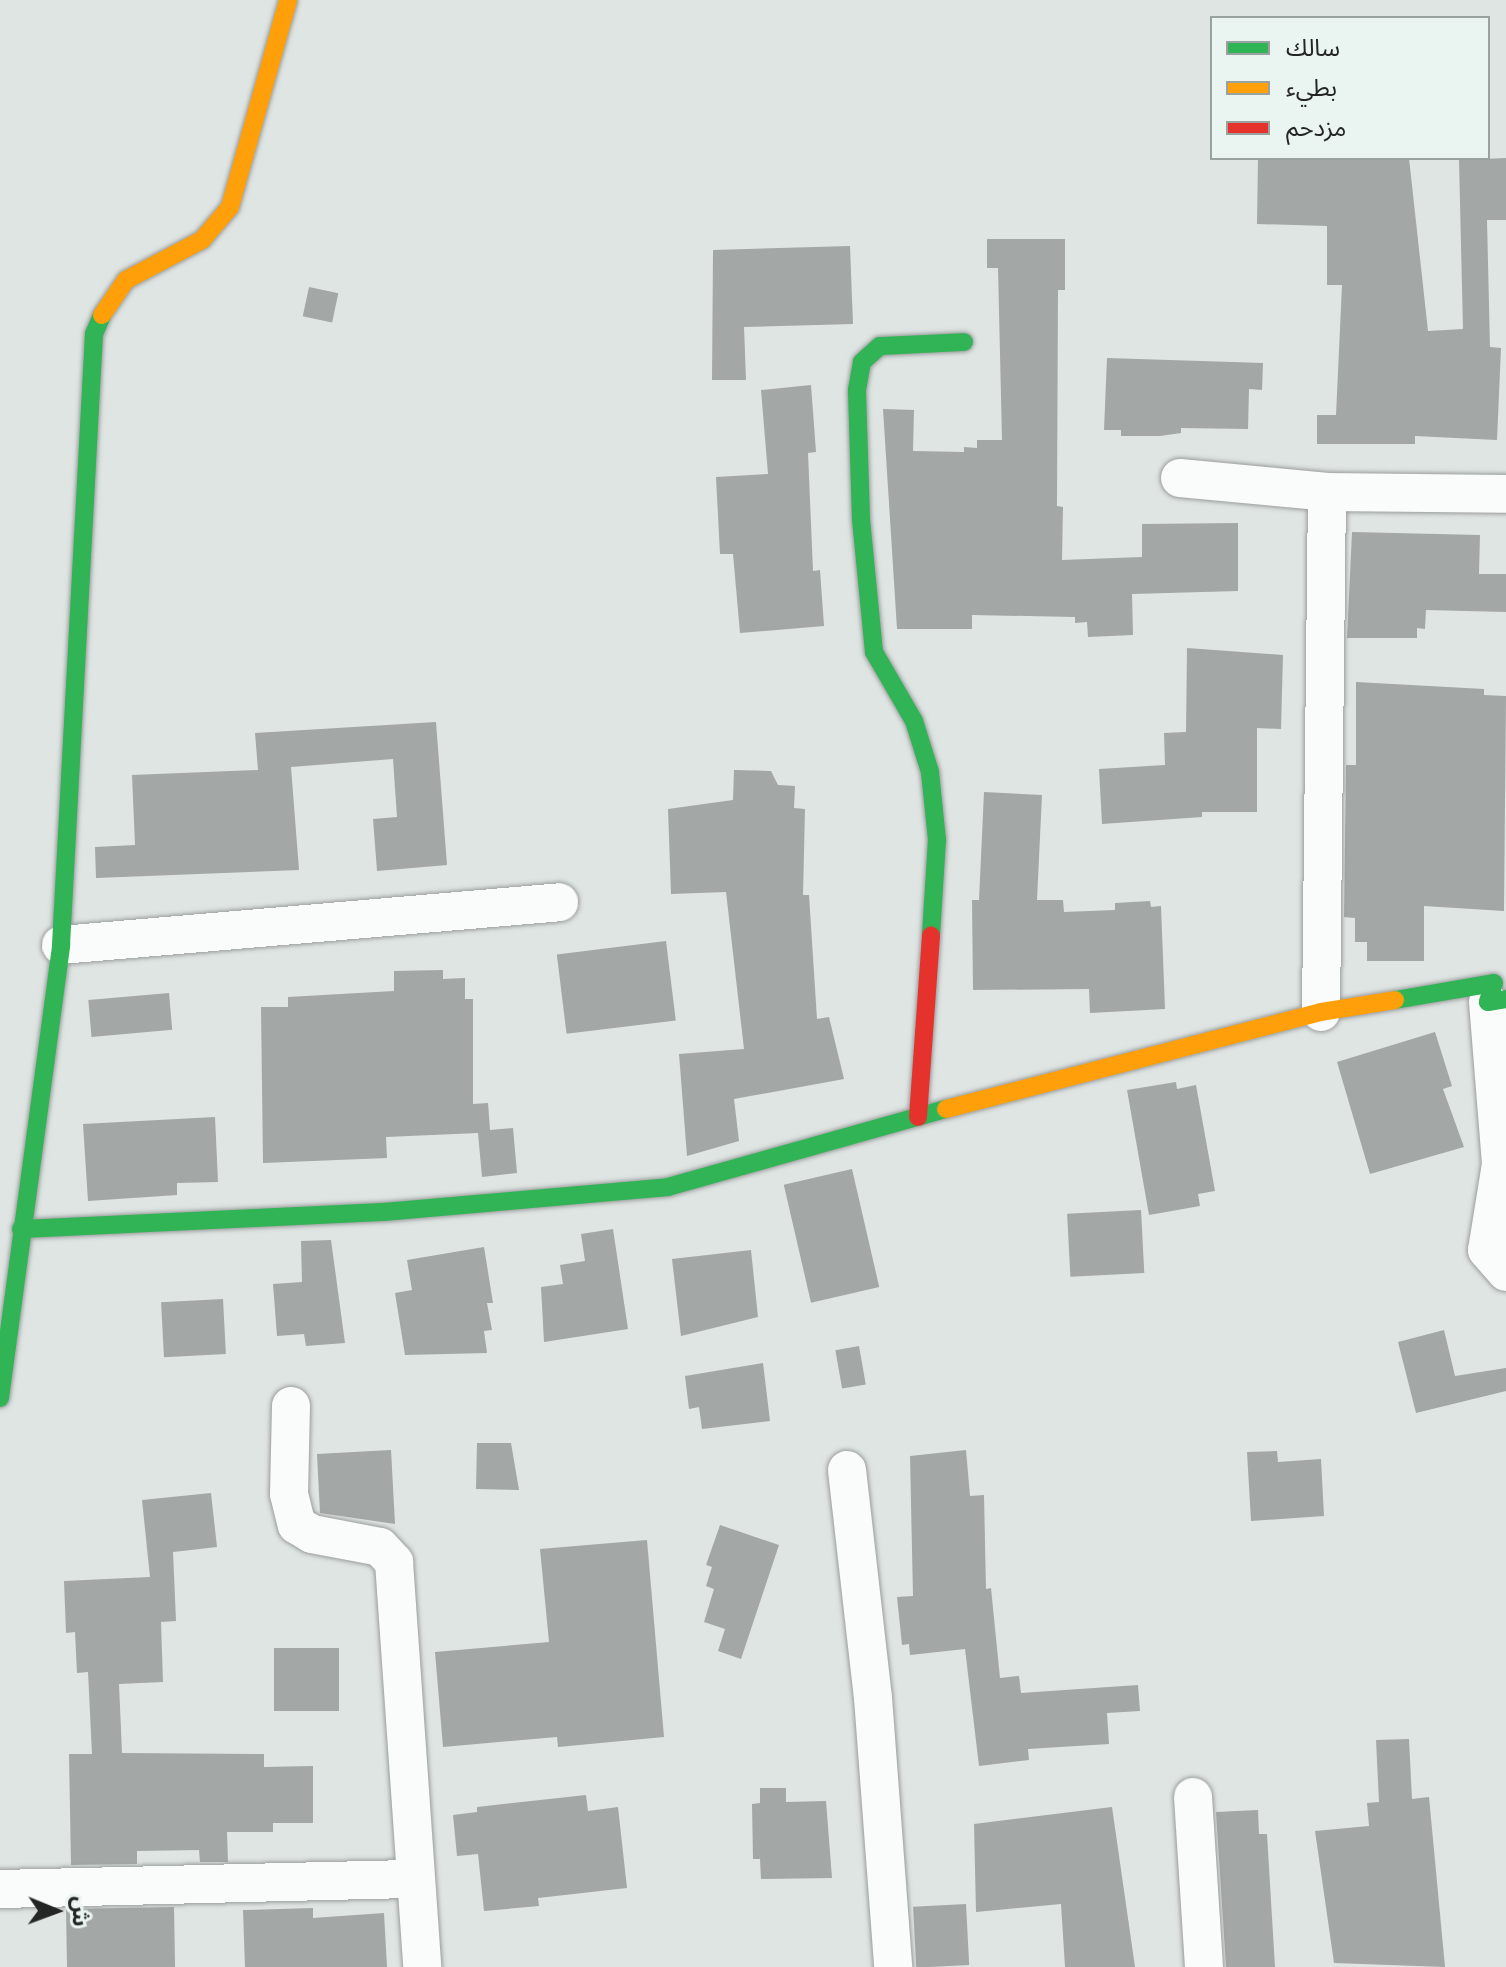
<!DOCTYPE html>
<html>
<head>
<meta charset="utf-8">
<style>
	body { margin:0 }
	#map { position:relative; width:1506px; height:1967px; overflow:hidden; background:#dfe5e3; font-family:Poppins,"Noto Sans Arabic",sans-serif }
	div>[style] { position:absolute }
	.building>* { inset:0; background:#a3a7a6; transform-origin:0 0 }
	.roads { filter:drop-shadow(0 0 2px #9a9e9d) drop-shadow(0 0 2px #9a9e9d) }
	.street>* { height:38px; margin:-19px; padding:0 19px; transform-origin:19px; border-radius:19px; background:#fafbfb }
	.fast>* { height:18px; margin:-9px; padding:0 9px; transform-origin:9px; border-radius:9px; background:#30b455 }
	.slow>* { height:18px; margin:-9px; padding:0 9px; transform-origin:9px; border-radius:9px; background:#ff9f0a }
	.jam>* { height:18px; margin:-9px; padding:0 9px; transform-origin:9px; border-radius:9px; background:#e5322d }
	span { translate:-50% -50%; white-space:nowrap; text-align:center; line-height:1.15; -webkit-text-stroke:8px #eaf4f1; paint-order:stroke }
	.legend { position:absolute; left:1210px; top:16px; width:280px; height:144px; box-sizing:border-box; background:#eaf4f1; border:2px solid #9aa29f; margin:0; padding:10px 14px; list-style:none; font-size:24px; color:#232625 }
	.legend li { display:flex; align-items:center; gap:16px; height:40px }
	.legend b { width:40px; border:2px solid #9aa29f }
	.north { position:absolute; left:16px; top:1871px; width:80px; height:80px; -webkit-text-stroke:6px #eaf4f1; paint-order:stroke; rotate:91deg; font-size:22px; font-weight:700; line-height:32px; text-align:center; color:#232625 }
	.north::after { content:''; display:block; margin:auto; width:28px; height:36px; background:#232625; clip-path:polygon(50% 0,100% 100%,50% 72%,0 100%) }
</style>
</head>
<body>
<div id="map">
	<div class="building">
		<i style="clip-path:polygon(1258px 158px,1409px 158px,1428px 331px,1463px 329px,1459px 160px,1506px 158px,1506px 220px,1487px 220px,1490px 347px,1501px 348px,1497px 440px,1415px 436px,1415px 444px,1317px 444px,1317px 415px,1336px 415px,1342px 285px,1327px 285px,1327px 226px,1257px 224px)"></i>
		<i style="clip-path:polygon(987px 239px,1065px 239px,1065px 290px,1058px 290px,1057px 506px,1063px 507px,1062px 560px,1142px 557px,1142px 524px,1238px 523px,1238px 591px,1132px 594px,1133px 635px,1088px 637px,1087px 622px,1075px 623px,1075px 617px,972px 615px,972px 629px,897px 629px,883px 409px,914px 410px,913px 451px,964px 452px,964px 447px,977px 448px,977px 440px,1002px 440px,998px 268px,987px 268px)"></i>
		<i style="clip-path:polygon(850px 246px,853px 324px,744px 327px,746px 380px,712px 380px,713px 250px)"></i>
		<i style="left:309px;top:287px;width:30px;height:30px;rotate:12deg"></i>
		<i style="clip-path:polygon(1107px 358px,1263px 363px,1262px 390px,1249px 389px,1248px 429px,1181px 428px,1181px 433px,1160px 436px,1121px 436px,1121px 430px,1104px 430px)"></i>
		<i style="clip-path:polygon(811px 385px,816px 452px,808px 453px,813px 571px,820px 570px,824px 626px,740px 633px,733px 554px,720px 554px,716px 477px,768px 474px,761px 390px)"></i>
		<i style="clip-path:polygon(1352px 532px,1480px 535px,1479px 574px,1506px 574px,1506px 612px,1426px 610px,1425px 629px,1417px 628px,1417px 638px,1347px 638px)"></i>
		<i style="clip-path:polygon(1187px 648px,1283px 655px,1281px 729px,1257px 728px,1257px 812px,1202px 812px,1202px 817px,1102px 824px,1099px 769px,1165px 765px,1164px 733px,1186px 732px)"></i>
		<i style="clip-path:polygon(1356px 682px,1484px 689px,1484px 695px,1506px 696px,1504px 911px,1424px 906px,1424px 961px,1367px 961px,1367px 942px,1355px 942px,1355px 918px,1344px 917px,1346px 765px,1356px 765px)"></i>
		<i style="clip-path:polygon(436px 722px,447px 865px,377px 871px,373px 819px,397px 817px,393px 759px,291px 767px,299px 870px,96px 878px,95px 847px,135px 845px,132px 775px,258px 770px,255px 733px)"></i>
		<i style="clip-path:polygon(734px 770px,771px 771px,778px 785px,795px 786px,794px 808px,805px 809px,803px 895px,809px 895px,817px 1019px,829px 1017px,844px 1079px,734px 1099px,739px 1141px,687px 1156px,679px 1054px,744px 1049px,726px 892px,671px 894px,668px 809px,733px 800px)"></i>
		<i style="clip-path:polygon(984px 792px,1042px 795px,1037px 900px,1063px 900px,1064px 912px,1115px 910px,1115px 903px,1150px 901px,1151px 907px,1161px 906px,1165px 1009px,1090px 1013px,1089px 989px,973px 990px,972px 900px,979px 900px)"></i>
		<i style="left:666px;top:941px;width:80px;height:110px;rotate:83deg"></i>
		<i style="clip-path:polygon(443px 970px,443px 979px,465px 978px,465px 999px,473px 999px,473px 1104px,488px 1103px,490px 1130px,513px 1128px,517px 1173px,482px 1177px,478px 1133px,386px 1137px,387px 1158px,263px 1163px,261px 1007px,288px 1007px,288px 997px,394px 991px,394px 971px)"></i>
		<i style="left:169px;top:993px;width:37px;height:81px;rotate:85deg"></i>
		<i style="clip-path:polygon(1435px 1032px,1452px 1086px,1443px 1089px,1464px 1147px,1370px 1174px,1337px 1062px)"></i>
		<i style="clip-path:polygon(1176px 1082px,1177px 1089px,1196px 1085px,1215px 1191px,1198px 1194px,1200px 1206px,1149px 1215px,1127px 1090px)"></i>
		<i style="clip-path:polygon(215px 1117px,218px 1182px,177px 1183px,177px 1195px,88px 1201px,83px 1124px)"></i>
		<i style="left:852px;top:1169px;width:121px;height:70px;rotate:77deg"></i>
		<i style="left:1141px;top:1210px;width:63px;height:74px;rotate:87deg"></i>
		<i style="clip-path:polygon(613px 1229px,628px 1329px,544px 1342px,541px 1287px,563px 1284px,560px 1265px,585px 1261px,581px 1234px)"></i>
		<i style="clip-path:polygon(331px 1240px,345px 1343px,306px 1346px,304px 1334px,277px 1336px,273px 1284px,302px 1282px,301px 1241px)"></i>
		<i style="clip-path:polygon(484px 1247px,493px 1303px,487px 1303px,492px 1330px,484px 1331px,487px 1353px,405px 1355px,395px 1293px,412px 1290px,407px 1260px)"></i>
		<i style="clip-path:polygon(751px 1250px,758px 1317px,681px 1336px,672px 1259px)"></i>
		<i style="left:223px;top:1299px;width:55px;height:62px;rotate:87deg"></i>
		<i style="clip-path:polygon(1444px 1330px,1455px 1376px,1506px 1368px,1506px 1391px,1416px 1413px,1398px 1342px)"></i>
		<i style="left:859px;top:1346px;width:39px;height:24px;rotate:80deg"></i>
		<i style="clip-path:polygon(763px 1363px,770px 1421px,702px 1429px,699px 1407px,689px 1409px,685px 1376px)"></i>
		<i style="clip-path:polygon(477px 1443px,511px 1443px,519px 1490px,476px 1489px)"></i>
		<i style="clip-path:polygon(391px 1450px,395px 1524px,320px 1513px,317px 1454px)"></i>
		<i style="clip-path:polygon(966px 1450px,970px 1496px,984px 1495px,986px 1589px,991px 1588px,1000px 1678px,1019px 1676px,1021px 1693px,1138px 1685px,1140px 1711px,1107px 1713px,1109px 1744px,1028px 1749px,1029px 1760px,979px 1766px,965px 1649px,910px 1655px,909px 1644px,902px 1645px,897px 1597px,913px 1596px,910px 1456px)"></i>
		<i style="clip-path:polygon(1277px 1451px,1278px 1462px,1321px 1459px,1324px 1516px,1251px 1521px,1247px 1452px)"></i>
		<i style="clip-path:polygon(211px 1493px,217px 1547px,173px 1552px,176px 1621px,161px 1622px,163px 1682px,119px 1684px,122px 1753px,264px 1754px,264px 1767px,313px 1766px,313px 1823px,273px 1823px,273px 1832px,227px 1832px,228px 1862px,200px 1862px,199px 1850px,137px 1851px,137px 1864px,71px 1865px,69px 1754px,92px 1754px,88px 1672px,77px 1673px,75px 1632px,66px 1633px,64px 1581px,150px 1577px,142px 1500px)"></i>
		<i style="clip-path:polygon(720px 1525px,779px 1545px,741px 1659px,718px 1651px,725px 1629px,704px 1622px,714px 1589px,706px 1586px,712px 1567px,706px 1565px)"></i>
		<i style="clip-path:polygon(647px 1540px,664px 1737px,558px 1747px,557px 1737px,443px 1747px,435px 1652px,549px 1642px,540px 1549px)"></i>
		<i style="left:274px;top:1648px;width:65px;height:63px"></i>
		<i style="clip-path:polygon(1409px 1739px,1412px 1799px,1429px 1797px,1445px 1967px,1334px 1963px,1315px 1831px,1369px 1826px,1367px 1803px,1379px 1802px,1376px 1740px)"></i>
		<i style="clip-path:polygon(760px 1788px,786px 1788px,786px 1802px,826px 1801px,832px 1878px,761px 1879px,760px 1859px,753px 1859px,752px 1804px,760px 1803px)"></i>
		<i style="clip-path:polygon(586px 1795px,588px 1811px,618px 1807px,627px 1888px,538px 1898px,539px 1906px,484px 1911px,478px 1854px,457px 1856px,453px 1815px,477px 1812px,477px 1807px)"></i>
		<i style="clip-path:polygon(1112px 1807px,1135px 1967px,1065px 1967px,1061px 1904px,976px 1912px,974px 1824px)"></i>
		<i style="clip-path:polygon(1258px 1810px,1259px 1834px,1267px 1834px,1275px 1967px,1226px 1967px,1216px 1812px)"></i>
		<i style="left:966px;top:1904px;width:61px;height:53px;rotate:87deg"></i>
		<i style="left:174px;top:1907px;width:60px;height:108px;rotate:89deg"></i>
		<i style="clip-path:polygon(313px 1908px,313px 1918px,384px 1913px,387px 1967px,245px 1967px,243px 1910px)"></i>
	</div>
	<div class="roads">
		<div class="street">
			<i style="left:1180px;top:478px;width:148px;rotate:5.4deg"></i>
			<i style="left:1327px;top:492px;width:179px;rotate:0.6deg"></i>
			<i style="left:61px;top:945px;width:500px;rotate:-4.9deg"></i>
			<i style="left:1488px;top:1002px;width:163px;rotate:85.4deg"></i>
			<i style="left:1501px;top:1164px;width:87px;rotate:99.2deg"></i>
			<i style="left:1487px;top:1250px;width:29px;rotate:49deg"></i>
			<i style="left:1321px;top:1012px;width:520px;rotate:-89.34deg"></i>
			<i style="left:291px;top:1406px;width:88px;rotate:91.3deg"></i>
			<i style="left:289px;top:1494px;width:32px;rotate:76deg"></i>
			<i style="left:297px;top:1525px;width:17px;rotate:31deg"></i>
			<i style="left:312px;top:1534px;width:69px;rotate:10.8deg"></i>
			<i style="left:380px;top:1547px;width:21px;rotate:47deg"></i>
			<i style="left:394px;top:1562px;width:406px;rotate:86deg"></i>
			<i style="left:847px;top:1470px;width:229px;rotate:83.5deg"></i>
			<i style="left:873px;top:1698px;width:270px;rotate:85.7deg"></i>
			<i style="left:1193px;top:1797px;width:170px;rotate:86.3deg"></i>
			<i style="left:0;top:1889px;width:415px;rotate:-1.4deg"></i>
		</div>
		<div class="fast">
			<i style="left:931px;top:935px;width:95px;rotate:-86.4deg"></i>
			<i style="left:937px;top:840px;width:68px;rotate:-95.9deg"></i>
			<i style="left:930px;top:772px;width:53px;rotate:-107.4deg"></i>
			<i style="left:914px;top:721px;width:80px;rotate:-120.1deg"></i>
			<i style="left:874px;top:652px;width:134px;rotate:-95.6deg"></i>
			<i style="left:861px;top:519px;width:129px;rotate:-91.8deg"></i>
			<i style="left:857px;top:390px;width:28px;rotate:-80deg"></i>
			<i style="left:862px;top:362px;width:24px;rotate:-42deg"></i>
			<i style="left:880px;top:346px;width:84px;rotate:-2.7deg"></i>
			<i style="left:1395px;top:1000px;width:100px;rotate:-9.7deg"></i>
			<i style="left:1494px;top:983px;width:20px;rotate:108deg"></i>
			<i style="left:1488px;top:1002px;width:18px;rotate:-9deg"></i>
			<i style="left:21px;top:1229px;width:363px;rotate:-2.7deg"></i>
			<i style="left:384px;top:1212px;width:285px;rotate:-5deg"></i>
			<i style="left:668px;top:1187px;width:289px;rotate:-15.7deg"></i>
			<i style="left:0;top:1398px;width:457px;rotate:-82.3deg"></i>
			<i style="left:61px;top:945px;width:612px;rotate:-86.91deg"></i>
			<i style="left:94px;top:334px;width:21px;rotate:-67deg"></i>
		</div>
		<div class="slow">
			<i style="left:102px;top:315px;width:42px;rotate:-55.6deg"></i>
			<i style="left:126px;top:280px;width:86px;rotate:-27.8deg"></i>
			<i style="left:202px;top:240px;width:43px;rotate:-49.7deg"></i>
			<i style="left:230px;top:207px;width:215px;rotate:-74.3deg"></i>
			<i style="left:946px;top:1109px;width:387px;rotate:-14.5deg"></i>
			<i style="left:1321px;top:1012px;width:75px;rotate:-9.2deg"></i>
		</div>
		<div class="jam">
			<i style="left:918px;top:1117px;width:182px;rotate:-85.9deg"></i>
		</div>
	</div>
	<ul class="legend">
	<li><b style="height:10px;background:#30b455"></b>سالك</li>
	<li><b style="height:10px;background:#ff9f0a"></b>بطيء</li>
	<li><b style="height:10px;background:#e5322d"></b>مزدحم</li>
	</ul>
	<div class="north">ش</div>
</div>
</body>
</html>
